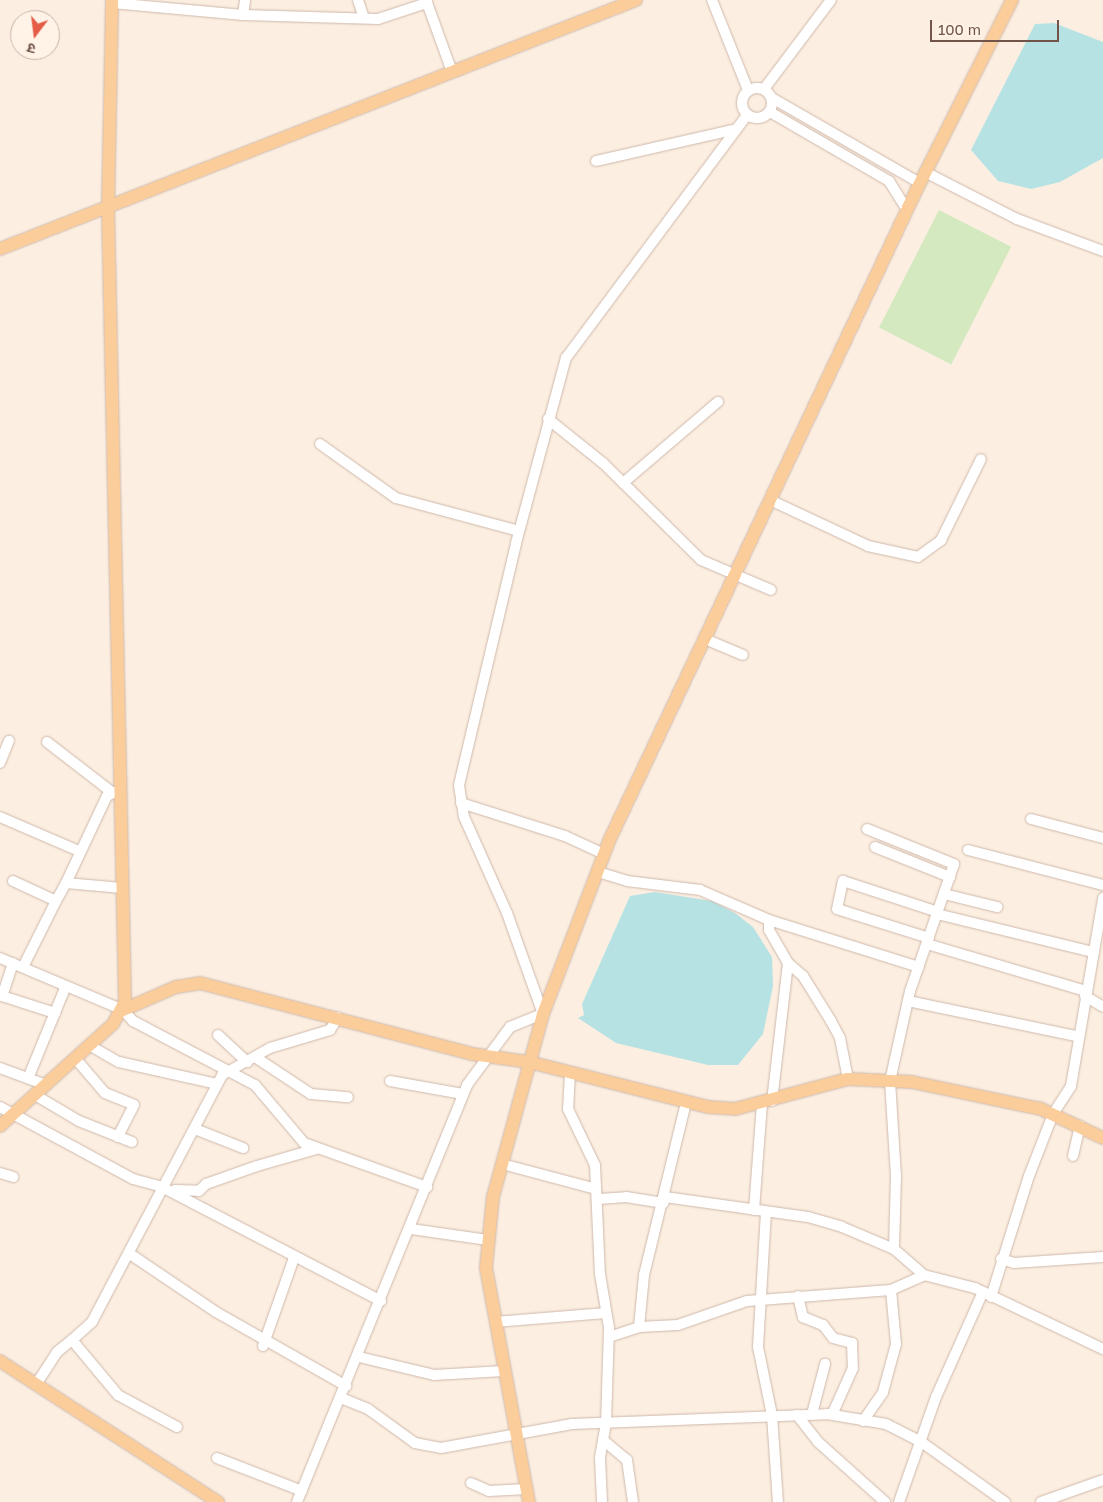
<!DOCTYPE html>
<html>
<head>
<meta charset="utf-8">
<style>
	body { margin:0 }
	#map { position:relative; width:1103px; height:1502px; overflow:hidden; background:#fcefe1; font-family:"Golos Text","Noto Sans Devanagari",sans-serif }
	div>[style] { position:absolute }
	.green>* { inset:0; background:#d4e9c0; transform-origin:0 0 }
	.water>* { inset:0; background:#b6e2e4 }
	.roads { filter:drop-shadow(0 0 1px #cfb8ab) drop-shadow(0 0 1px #cfb8ab) }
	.minor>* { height:10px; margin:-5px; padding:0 5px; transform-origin:5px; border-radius:5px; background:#fff }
	.minor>.ring { margin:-5px; padding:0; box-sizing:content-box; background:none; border:10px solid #fff; border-radius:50% }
	.major>* { height:12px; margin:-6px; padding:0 6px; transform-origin:6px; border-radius:6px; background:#facd9a }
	span { translate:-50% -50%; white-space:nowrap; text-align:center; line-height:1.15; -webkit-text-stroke:4.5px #fff3e7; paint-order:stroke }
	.north { position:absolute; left:10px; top:10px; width:50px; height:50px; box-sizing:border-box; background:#fff3e7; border:1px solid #c7b3a8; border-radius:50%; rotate:195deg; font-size:14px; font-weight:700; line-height:20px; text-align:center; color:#725449 }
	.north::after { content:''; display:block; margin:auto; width:18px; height:22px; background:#e55c47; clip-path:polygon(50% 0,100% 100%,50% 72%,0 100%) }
	.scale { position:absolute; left:930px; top:20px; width:129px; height:22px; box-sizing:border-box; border:2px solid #725449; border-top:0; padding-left:6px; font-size:15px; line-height:18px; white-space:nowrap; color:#725449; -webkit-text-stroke:4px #fff3e7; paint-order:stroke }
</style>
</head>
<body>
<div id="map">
	<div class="green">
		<i style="left:939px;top:210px;width:81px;height:132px;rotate:27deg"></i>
	</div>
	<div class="water">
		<i style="clip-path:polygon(1054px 23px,1103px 42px,1103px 158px,1060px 182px,1031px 189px,998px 181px,971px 150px,1035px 24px)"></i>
		<i style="clip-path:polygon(655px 892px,712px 901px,735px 913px,753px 927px,772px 957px,773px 986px,763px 1034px,738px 1065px,708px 1065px,616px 1043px,578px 1018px,584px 1015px,582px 1004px,630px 896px)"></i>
	</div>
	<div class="roads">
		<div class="minor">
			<i style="left:358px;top:0;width:19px;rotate:72deg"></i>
			<i style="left:426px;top:0;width:77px;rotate:70.1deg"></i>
			<i style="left:712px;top:0;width:97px;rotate:68.2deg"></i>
			<i style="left:112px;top:3px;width:132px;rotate:5.2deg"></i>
			<i style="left:243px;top:15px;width:135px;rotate:1.7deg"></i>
			<i style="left:378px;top:19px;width:52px;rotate:-18.1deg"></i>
			<i style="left:243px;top:15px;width:15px;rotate:-82deg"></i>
			<i class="ring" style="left:742px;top:88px;width:20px;height:20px"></i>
			<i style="left:764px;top:89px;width:111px;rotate:-53deg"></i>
			<i style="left:772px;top:98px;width:171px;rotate:29.9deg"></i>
			<i style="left:770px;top:112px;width:138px;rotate:30.1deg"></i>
			<i style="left:889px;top:181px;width:34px;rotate:58deg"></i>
			<i style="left:596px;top:161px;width:140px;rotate:-12.8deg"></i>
			<i style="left:925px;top:172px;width:103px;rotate:27.1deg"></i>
			<i style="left:1017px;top:219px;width:92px;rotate:20.4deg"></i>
			<i style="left:548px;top:419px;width:70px;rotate:38.7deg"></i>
			<i style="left:603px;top:463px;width:138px;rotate:44.7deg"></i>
			<i style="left:701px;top:560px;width:76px;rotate:23.2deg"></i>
			<i style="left:320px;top:444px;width:93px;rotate:35.4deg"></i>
			<i style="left:396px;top:498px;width:127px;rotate:15deg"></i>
			<i style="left:623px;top:483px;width:125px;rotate:-40.5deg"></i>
			<i style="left:770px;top:500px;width:108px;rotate:25.1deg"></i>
			<i style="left:868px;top:546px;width:51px;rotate:12.4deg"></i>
			<i style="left:918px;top:557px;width:29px;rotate:-36deg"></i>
			<i style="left:941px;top:540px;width:90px;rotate:-63.7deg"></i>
			<i style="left:705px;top:639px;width:41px;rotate:22.8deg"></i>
			<i style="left:47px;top:742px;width:83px;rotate:37.7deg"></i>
			<i style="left:0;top:763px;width:24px;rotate:-68deg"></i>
			<i style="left:461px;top:803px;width:109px;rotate:17.6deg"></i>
			<i style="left:565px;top:836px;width:43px;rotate:24.8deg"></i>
			<i style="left:0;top:817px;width:86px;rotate:23.3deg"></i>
			<i style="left:1031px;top:819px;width:74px;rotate:14.8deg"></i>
			<i style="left:867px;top:829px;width:94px;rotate:21.9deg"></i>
			<i style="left:954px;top:864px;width:134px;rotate:109.1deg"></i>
			<i style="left:910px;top:991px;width:92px;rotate:102.5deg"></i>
			<i style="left:890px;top:1081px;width:95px;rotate:86.4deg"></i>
			<i style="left:896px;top:1176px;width:73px;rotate:91.6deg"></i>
			<i style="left:875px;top:847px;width:81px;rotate:21.8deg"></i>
			<i style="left:968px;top:850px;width:139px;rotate:14.5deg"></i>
			<i style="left:598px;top:872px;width:30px;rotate:17deg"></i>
			<i style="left:627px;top:881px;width:74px;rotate:7deg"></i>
			<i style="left:700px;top:890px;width:75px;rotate:23.5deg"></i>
			<i style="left:769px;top:920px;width:157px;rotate:17.4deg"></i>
			<i style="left:13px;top:881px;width:47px;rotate:24.9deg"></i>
			<i style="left:56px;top:901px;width:21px;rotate:-61deg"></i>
			<i style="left:66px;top:883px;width:56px;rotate:5.1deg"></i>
			<i style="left:66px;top:883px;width:96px;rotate:-64.8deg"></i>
			<i style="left:107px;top:796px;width:14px;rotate:-25deg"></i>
			<i style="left:944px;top:894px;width:55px;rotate:13.8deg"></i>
			<i style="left:937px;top:914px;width:161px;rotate:13.7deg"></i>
			<i style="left:769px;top:920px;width:10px;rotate:90deg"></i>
			<i style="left:769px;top:930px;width:38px;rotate:60deg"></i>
			<i style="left:788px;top:963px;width:139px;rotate:96.6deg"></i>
			<i style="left:929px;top:938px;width:96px;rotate:-162.5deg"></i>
			<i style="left:837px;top:909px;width:29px;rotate:-78deg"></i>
			<i style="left:843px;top:881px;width:100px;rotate:18.1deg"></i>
			<i style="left:927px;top:944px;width:166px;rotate:16.5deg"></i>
			<i style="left:0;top:958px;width:134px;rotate:22.9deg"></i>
			<i style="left:123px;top:1010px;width:15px;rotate:48deg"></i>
			<i style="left:133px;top:1021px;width:138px;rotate:27.7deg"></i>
			<i style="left:255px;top:1085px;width:76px;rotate:49.8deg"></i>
			<i style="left:304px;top:1143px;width:131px;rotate:19.7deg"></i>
			<i style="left:13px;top:963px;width:35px;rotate:108deg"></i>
			<i style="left:2px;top:996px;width:56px;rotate:17.8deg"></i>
			<i style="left:788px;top:963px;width:20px;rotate:41deg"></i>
			<i style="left:803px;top:976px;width:53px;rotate:58.1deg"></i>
			<i style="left:831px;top:1021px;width:19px;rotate:62deg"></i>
			<i style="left:840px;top:1038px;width:42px;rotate:79deg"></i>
			<i style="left:23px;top:967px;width:74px;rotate:-63.4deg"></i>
			<i style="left:1085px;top:996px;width:21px;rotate:31deg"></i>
			<i style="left:908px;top:1001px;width:172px;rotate:11.8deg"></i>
			<i style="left:218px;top:1035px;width:40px;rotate:43deg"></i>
			<i style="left:89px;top:1045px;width:34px;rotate:30deg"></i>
			<i style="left:119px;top:1062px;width:100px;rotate:12.7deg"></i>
			<i style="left:255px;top:1057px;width:67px;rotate:33.5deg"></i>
			<i style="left:311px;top:1094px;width:37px;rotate:5deg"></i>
			<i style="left:75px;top:1058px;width:46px;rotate:49.4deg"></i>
			<i style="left:105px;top:1093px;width:31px;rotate:22deg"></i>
			<i style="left:134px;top:1105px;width:36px;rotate:117deg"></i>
			<i style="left:0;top:1068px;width:49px;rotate:20.3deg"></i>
			<i style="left:570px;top:1073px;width:36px;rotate:93deg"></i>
			<i style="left:568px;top:1109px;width:62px;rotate:64.3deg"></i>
			<i style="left:595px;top:1165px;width:109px;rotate:87.4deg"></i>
			<i style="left:600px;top:1274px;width:55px;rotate:80.5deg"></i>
			<i style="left:609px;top:1328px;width:95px;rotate:91.8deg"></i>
			<i style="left:606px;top:1423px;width:36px;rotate:100deg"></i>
			<i style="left:600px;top:1458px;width:44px;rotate:87.4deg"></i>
			<i style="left:29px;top:1076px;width:97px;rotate:-67.7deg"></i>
			<i style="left:390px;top:1081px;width:74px;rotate:10.1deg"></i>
			<i style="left:35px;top:1095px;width:51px;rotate:30.6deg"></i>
			<i style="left:79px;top:1121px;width:57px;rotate:21.6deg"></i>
			<i style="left:0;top:1107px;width:151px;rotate:28.4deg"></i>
			<i style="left:133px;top:1179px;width:30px;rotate:15deg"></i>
			<i style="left:162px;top:1187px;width:247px;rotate:27.5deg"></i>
			<i style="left:195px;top:1129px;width:52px;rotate:21.6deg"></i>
			<i style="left:1073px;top:1156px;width:31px;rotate:-77deg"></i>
			<i style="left:502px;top:1164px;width:97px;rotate:14.9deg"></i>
			<i style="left:0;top:1173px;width:14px;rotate:17deg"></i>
			<i style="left:175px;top:1190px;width:24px;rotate:2deg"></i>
			<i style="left:199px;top:1191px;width:10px;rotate:-45deg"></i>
			<i style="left:206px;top:1184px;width:54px;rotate:-19.4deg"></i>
			<i style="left:257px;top:1166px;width:61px;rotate:-16.1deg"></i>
			<i style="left:665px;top:1197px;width:144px;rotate:8deg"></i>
			<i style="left:808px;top:1217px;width:35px;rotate:16deg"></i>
			<i style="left:842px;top:1227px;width:56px;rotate:22.9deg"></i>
			<i style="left:894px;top:1249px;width:40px;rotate:41deg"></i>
			<i style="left:924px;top:1275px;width:53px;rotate:14.3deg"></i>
			<i style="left:975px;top:1288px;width:142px;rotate:25.5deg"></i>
			<i style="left:599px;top:1199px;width:27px;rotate:-4deg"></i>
			<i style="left:626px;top:1197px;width:38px;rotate:9deg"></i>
			<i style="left:754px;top:1210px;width:107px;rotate:-85.7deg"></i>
			<i style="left:766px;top:1212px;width:135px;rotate:93.4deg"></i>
			<i style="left:758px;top:1347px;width:69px;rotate:78.4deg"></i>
			<i style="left:772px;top:1415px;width:87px;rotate:86.1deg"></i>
			<i style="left:411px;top:1229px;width:78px;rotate:8.1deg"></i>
			<i style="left:130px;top:1254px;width:104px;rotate:34deg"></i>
			<i style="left:216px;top:1312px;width:150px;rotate:29.6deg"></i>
			<i style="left:1001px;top:1259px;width:14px;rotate:17deg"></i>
			<i style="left:1014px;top:1263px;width:89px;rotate:-3.9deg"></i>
			<i style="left:798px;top:1296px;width:22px;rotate:77deg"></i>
			<i style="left:803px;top:1317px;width:22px;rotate:22deg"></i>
			<i style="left:823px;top:1325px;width:16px;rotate:52deg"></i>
			<i style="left:833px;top:1338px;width:20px;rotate:15deg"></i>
			<i style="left:852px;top:1343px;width:25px;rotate:88deg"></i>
			<i style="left:853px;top:1368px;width:51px;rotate:114.1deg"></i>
			<i style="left:991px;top:1297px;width:127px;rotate:-72.6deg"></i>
			<i style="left:1029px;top:1176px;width:66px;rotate:-68.8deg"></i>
			<i style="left:1053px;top:1114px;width:33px;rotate:-57deg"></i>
			<i style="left:1071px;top:1086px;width:191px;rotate:-80.3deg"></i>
			<i style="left:495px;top:1322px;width:111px;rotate:-4.6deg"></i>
			<i style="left:639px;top:1327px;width:52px;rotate:-84.5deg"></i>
			<i style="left:644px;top:1275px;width:177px;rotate:-76.3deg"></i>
			<i style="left:609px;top:1337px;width:32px;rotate:-18deg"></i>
			<i style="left:639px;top:1327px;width:39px;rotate:-3deg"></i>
			<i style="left:678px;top:1325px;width:73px;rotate:-19.2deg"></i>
			<i style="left:747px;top:1301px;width:144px;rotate:-4.4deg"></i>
			<i style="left:891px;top:1290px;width:36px;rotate:-24deg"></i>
			<i style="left:263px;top:1346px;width:93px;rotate:-70.6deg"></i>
			<i style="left:359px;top:1357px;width:77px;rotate:13.5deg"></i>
			<i style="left:434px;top:1375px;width:70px;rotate:-3.3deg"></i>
			<i style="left:37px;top:1383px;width:37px;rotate:-57deg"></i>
			<i style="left:57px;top:1352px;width:19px;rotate:-39deg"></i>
			<i style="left:341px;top:1398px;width:29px;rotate:22deg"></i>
			<i style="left:368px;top:1409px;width:58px;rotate:35.9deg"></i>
			<i style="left:415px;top:1443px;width:26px;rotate:11deg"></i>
			<i style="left:441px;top:1448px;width:133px;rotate:-10.4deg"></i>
			<i style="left:572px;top:1424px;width:255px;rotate:-2.2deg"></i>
			<i style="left:827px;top:1414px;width:60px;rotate:9.6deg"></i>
			<i style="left:886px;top:1424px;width:38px;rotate:27deg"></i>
			<i style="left:920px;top:1441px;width:105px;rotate:35.7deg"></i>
			<i style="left:812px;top:1414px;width:52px;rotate:-75.4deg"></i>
			<i style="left:797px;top:1415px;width:34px;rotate:52deg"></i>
			<i style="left:818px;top:1442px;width:90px;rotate:41.8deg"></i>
			<i style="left:863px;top:1421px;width:35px;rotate:-55deg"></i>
			<i style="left:883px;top:1392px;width:50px;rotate:-74.8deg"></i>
			<i style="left:896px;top:1344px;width:54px;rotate:-95.3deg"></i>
			<i style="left:177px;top:1427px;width:67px;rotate:-151.5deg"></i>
			<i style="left:118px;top:1395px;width:72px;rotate:-129.9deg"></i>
			<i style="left:72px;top:1340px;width:27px;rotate:-42deg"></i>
			<i style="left:92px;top:1322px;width:279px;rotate:-62.2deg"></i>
			<i style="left:222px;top:1075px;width:55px;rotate:-29.4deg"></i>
			<i style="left:270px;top:1048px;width:63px;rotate:-16.7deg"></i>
			<i style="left:330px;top:1030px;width:15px;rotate:-58deg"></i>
			<i style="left:603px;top:1440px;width:31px;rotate:40deg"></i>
			<i style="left:627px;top:1460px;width:42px;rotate:81.9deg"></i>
			<i style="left:217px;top:1458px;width:91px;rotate:21.2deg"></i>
			<i style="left:471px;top:1483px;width:20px;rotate:24deg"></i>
			<i style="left:489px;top:1491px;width:37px;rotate:-3deg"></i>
			<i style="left:297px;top:1502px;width:450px;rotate:-67.8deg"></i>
			<i style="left:467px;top:1085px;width:72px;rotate:-53.4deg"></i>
			<i style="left:510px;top:1027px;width:35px;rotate:-22deg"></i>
			<i style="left:543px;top:1014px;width:107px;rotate:-109.6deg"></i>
			<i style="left:507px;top:913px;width:105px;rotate:-114.1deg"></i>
			<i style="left:464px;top:817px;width:32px;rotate:-99deg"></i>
			<i style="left:459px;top:785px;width:249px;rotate:-76.7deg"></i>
			<i style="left:516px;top:543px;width:192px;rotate:-74.9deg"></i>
			<i style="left:566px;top:358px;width:303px;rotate:-53.3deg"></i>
			<i style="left:899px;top:1502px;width:111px;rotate:-70.6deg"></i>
			<i style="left:936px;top:1397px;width:115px;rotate:-65.9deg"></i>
			<i style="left:1041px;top:1502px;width:66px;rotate:-19.5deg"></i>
		</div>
		<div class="major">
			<i style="left:0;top:249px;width:683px;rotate:-21.38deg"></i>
			<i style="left:123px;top:1010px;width:58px;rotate:-23.5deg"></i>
			<i style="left:176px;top:987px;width:24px;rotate:-9deg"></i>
			<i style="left:200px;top:983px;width:281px;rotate:14.6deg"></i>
			<i style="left:472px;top:1054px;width:58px;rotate:8deg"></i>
			<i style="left:529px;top:1062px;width:185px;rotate:14.1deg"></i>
			<i style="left:708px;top:1107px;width:27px;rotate:4deg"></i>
			<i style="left:735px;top:1109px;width:117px;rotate:-14.9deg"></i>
			<i style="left:848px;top:1079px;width:64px;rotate:2.7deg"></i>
			<i style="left:912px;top:1082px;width:132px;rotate:11.8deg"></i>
			<i style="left:1041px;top:1109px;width:68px;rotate:25.1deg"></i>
			<i style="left:0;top:1126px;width:152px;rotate:-42.1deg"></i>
			<i style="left:113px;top:1024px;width:26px;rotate:-62deg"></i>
			<i style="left:125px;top:1001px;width:790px;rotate:-91.23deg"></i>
			<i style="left:108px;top:211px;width:211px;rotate:-88.9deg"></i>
			<i style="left:0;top:1361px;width:260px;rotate:32.9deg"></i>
			<i style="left:529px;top:1502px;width:238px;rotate:-100.4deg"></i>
			<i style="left:486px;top:1268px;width:71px;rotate:-84.4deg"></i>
			<i style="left:493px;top:1197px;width:190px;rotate:-74.7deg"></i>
			<i style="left:543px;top:1014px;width:185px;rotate:-69.1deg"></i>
			<i style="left:609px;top:841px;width:719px;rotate:-64.72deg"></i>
			<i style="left:916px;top:191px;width:214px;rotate:-63.3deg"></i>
		</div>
	</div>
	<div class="north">उ</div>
	<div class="scale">100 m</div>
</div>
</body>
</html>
